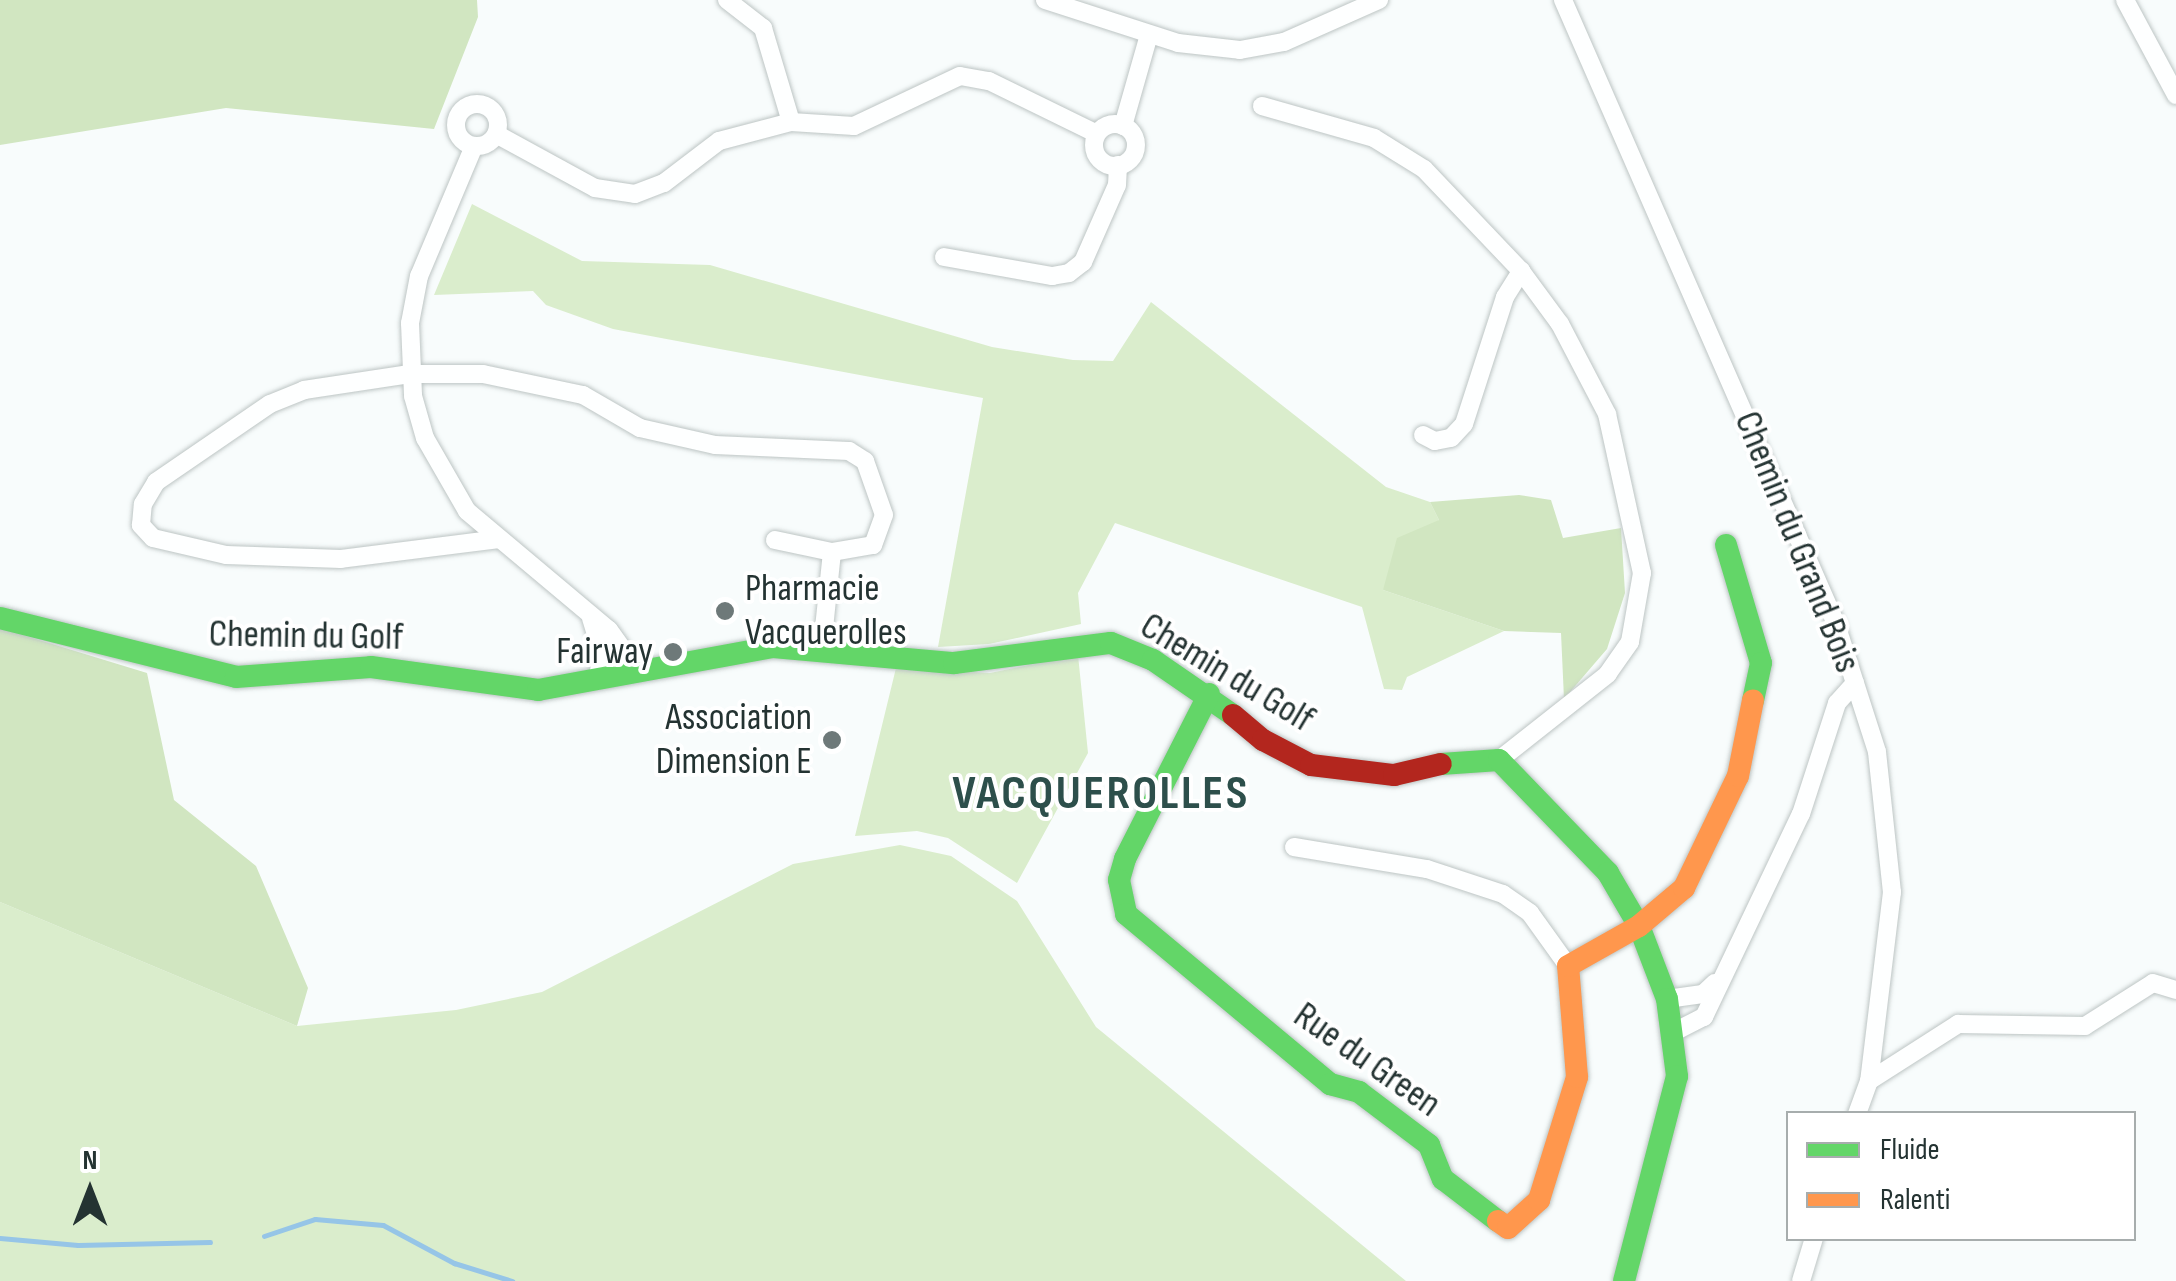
<!DOCTYPE html>
<html>
<head>
<meta charset="utf-8">
<style>
	body { margin:0 }
	#map { position:relative; width:2176px; height:1281px; overflow:hidden; background:#f8fcfc; font-family:"Sofia Sans Condensed",sans-serif }
	div>[style] { position:absolute }
	.green>* { inset:0; background:#daedcc }
	.forest>* { inset:0; background:#d1e6c1 }
	.stream>* { height:5px; margin:-2.5px; padding:0 2.5px; transform-origin:2.5px; border-radius:2.5px; background:#96c5e7 }
	.roads { filter:drop-shadow(0 0 2px #bdc5c4) drop-shadow(0 0 2px #bdc5c4) }
	.street>* { height:18px; margin:-9px; padding:0 9px; transform-origin:9px; border-radius:9px; background:#feffff }
	.street>.ring { margin:-9px; padding:0; box-sizing:content-box; background:none; border:18px solid #feffff; border-radius:50% }
	.fast>* { height:22px; margin:-11px; padding:0 11px; transform-origin:11px; border-radius:11px; background:#63d668 }
	.slow>* { height:22px; margin:-11px; padding:0 11px; transform-origin:11px; border-radius:11px; background:#ff974d }
	.jam>* { height:22px; margin:-11px; padding:0 11px; transform-origin:11px; border-radius:11px; background:#b3261e }
	.dots>* { width:28px; height:28px; translate:-50% -50%; box-sizing:border-box; border:5px solid #fff; border-radius:50% }
	span { translate:-50% -50%; white-space:nowrap; text-align:center; line-height:1.15; -webkit-text-stroke:8px #fff; paint-order:stroke }
	.street-label { font-size:38px; color:#243332 }
	.poi-label { font-size:38px; color:#243332 }
	.left { translate:0 -50%; text-align:left }
	.right { translate:-100% -50%; text-align:right }
	.district-label { font-size:48px; color:#2d4f4b; font-weight:700; letter-spacing:2.5px }
	.legend { position:absolute; left:1786px; top:1111px; width:350px; height:130px; box-sizing:border-box; background:#fff; border:2px solid #a7adad; margin:0; padding:12px 18px; list-style:none; font-size:30px; color:#243332 }
	.legend li { display:flex; align-items:center; gap:20px; height:50px }
	.legend b { width:50px; border:2px solid #a7adad }
	.north { position:absolute; left:40px; top:1141px; width:100px; height:100px; -webkit-text-stroke:8px #fff; paint-order:stroke; rotate:0deg; font-size:28px; font-weight:700; line-height:40px; text-align:center; color:#243332 }
	.north::after { content:''; display:block; margin:auto; width:35px; height:45px; background:#243332; clip-path:polygon(50% 0,100% 100%,50% 72%,0 100%) }
</style>
</head>
<body>
<div id="map">
	<div class="green">
		<i style="clip-path:polygon(472px 204px,582px 261px,710px 265px,992px 347px,1073px 360px,1113px 361px,1151px 302px,1386px 487px,1430px 502px,1439px 520px,1383px 590px,1504px 631px,1407px 677px,1402px 690px,1384px 689px,1362px 607px,1115px 523px,1078px 593px,1081px 624px,989px 644px,938px 647px,983px 398px,613px 329px,546px 305px,533px 291px,434px 295px)"></i>
		<i style="clip-path:polygon(1078px 655px,1088px 753px,1017px 883px,948px 838px,917px 831px,855px 836px,896px 668px,990px 673px)"></i>
		<i style="clip-path:polygon(900px 845px,951px 856px,1017px 901px,1096px 1027px,1406px 1281px,0 1281px,0 902px,297px 1026px,456px 1010px,542px 992px,793px 864px)"></i>
	</div>
	<div class="forest">
		<i style="clip-path:polygon(0 0,477px 0,478px 17px,434px 129px,226px 108px,0 145px)"></i>
		<i style="clip-path:polygon(1519px 495px,1551px 500px,1563px 538px,1621px 528px,1625px 593px,1607px 649px,1564px 699px,1561px 633px,1504px 631px,1383px 590px,1397px 538px,1439px 520px,1430px 502px)"></i>
		<i style="clip-path:polygon(0 628px,147px 673px,174px 800px,256px 866px,308px 988px,297px 1026px,0 902px)"></i>
	</div>
	<div class="stream">
		<i style="left:264px;top:1236px;width:54px;rotate:-18.4deg"></i>
		<i style="left:315px;top:1219px;width:68px;rotate:5deg"></i>
		<i style="left:383px;top:1225px;width:81px;rotate:28.2deg"></i>
		<i style="left:454px;top:1263px;width:61px;rotate:17.2deg"></i>
		<i style="left:0;top:1238px;width:78px;rotate:5.1deg"></i>
		<i style="left:78px;top:1245px;width:132px;rotate:-1.3deg"></i>
	</div>
	<div class="roads">
		<div class="street">
			<i style="left:727px;top:0;width:46px;rotate:37.9deg"></i>
			<i style="left:763px;top:28px;width:98px;rotate:73.4deg"></i>
			<i style="left:1045px;top:0;width:140px;rotate:17.9deg"></i>
			<i style="left:1178px;top:43px;width:62px;rotate:6.4deg"></i>
			<i style="left:1240px;top:50px;width:45px;rotate:-10.3deg"></i>
			<i style="left:1284px;top:42px;width:104px;rotate:-23.9deg"></i>
			<i style="left:1563px;top:0;width:681px;rotate:66.37deg"></i>
			<i style="left:1836px;top:624px;width:134px;rotate:72.2deg"></i>
			<i style="left:1877px;top:752px;width:141px;rotate:83.9deg"></i>
			<i style="left:1892px;top:892px;width:190px;rotate:96.9deg"></i>
			<i style="left:1869px;top:1081px;width:35px;rotate:110deg"></i>
			<i style="left:2125px;top:0;width:108px;rotate:61.8deg"></i>
			<i class="ring" style="left:456px;top:104px;width:24px;height:24px"></i>
			<i style="left:1262px;top:106px;width:116px;rotate:15.9deg"></i>
			<i style="left:1374px;top:138px;width:59px;rotate:31.8deg"></i>
			<i style="left:1424px;top:169px;width:141px;rotate:46.4deg"></i>
			<i style="left:1521px;top:271px;width:66px;rotate:53.7deg"></i>
			<i style="left:1560px;top:324px;width:102px;rotate:62.4deg"></i>
			<i style="left:1607px;top:414px;width:163px;rotate:77.6deg"></i>
			<i style="left:1642px;top:573px;width:70px;rotate:99.9deg"></i>
			<i style="left:1630px;top:642px;width:39px;rotate:125deg"></i>
			<i style="left:1608px;top:674px;width:139px;rotate:141.7deg"></i>
			<i class="ring" style="left:1094px;top:124px;width:24px;height:24px"></i>
			<i style="left:1123px;top:126px;width:95px;rotate:-74.1deg"></i>
			<i style="left:496px;top:134px;width:113px;rotate:28.6deg"></i>
			<i style="left:595px;top:188px;width:40px;rotate:8.5deg"></i>
			<i style="left:635px;top:194px;width:31px;rotate:-21deg"></i>
			<i style="left:664px;top:183px;width:69px;rotate:-37.4deg"></i>
			<i style="left:719px;top:141px;width:74px;rotate:-14.8deg"></i>
			<i style="left:791px;top:122px;width:63px;rotate:3.6deg"></i>
			<i style="left:854px;top:126px;width:117px;rotate:-25.3deg"></i>
			<i style="left:960px;top:76px;width:29px;rotate:10deg"></i>
			<i style="left:989px;top:81px;width:120px;rotate:26.1deg"></i>
			<i style="left:474px;top:146px;width:141px;rotate:112.9deg"></i>
			<i style="left:419px;top:276px;width:48px;rotate:100.8deg"></i>
			<i style="left:410px;top:323px;width:73px;rotate:87.6deg"></i>
			<i style="left:413px;top:396px;width:44px;rotate:74.1deg"></i>
			<i style="left:425px;top:438px;width:84px;rotate:60.1deg"></i>
			<i style="left:467px;top:511px;width:185px;rotate:40deg"></i>
			<i style="left:609px;top:630px;width:52px;rotate:54.5deg"></i>
			<i style="left:944px;top:257px;width:110px;rotate:10deg"></i>
			<i style="left:1052px;top:276px;width:17px;rotate:-10deg"></i>
			<i style="left:1069px;top:273px;width:18px;rotate:-38deg"></i>
			<i style="left:1083px;top:262px;width:84px;rotate:-66.2deg"></i>
			<i style="left:1117px;top:185px;width:20px;rotate:-87deg"></i>
			<i style="left:1423px;top:435px;width:13px;rotate:27deg"></i>
			<i style="left:1435px;top:441px;width:16px;rotate:-11deg"></i>
			<i style="left:1451px;top:438px;width:19px;rotate:-47deg"></i>
			<i style="left:1464px;top:424px;width:133px;rotate:-72.1deg"></i>
			<i style="left:1505px;top:297px;width:31px;rotate:-58deg"></i>
			<i style="left:499px;top:539px;width:159px;rotate:172.8deg"></i>
			<i style="left:341px;top:559px;width:115px;rotate:-178deg"></i>
			<i style="left:226px;top:555px;width:75px;rotate:-166.9deg"></i>
			<i style="left:153px;top:538px;width:18px;rotate:-133deg"></i>
			<i style="left:141px;top:525px;width:21px;rotate:-85deg"></i>
			<i style="left:143px;top:504px;width:26px;rotate:-59deg"></i>
			<i style="left:156px;top:482px;width:138px;rotate:-34.4deg"></i>
			<i style="left:270px;top:404px;width:37px;rotate:-22deg"></i>
			<i style="left:304px;top:390px;width:107px;rotate:-8.6deg"></i>
			<i style="left:410px;top:374px;width:73px"></i>
			<i style="left:483px;top:374px;width:102px;rotate:11.9deg"></i>
			<i style="left:583px;top:395px;width:66px;rotate:30.1deg"></i>
			<i style="left:640px;top:428px;width:77px;rotate:12.8deg"></i>
			<i style="left:715px;top:445px;width:134px;rotate:2.6deg"></i>
			<i style="left:849px;top:451px;width:19px;rotate:32deg"></i>
			<i style="left:865px;top:461px;width:57px;rotate:70.6deg"></i>
			<i style="left:884px;top:515px;width:32px;rotate:110deg"></i>
			<i style="left:873px;top:545px;width:42px;rotate:170.3deg"></i>
			<i style="left:775px;top:540px;width:58px;rotate:11.9deg"></i>
			<i style="left:832px;top:552px;width:96px;rotate:96deg"></i>
			<i style="left:591px;top:618px;width:38px;rotate:73deg"></i>
			<i style="left:602px;top:654px;width:27px;rotate:100deg"></i>
			<i style="left:1294px;top:847px;width:135px;rotate:9.4deg"></i>
			<i style="left:1427px;top:869px;width:80px;rotate:18.2deg"></i>
			<i style="left:1503px;top:894px;width:33px;rotate:35deg"></i>
			<i style="left:1530px;top:913px;width:65px;rotate:54.4deg"></i>
			<i style="left:1667px;top:999px;width:36px;rotate:-8deg"></i>
			<i style="left:1703px;top:994px;width:16px;rotate:-43deg"></i>
			<i style="left:1674px;top:1032px;width:34px;rotate:-27deg"></i>
			<i style="left:1704px;top:1017px;width:225px;rotate:-64.5deg"></i>
			<i style="left:1801px;top:814px;width:117px;rotate:-72deg"></i>
			<i style="left:1837px;top:703px;width:27px;rotate:-48deg"></i>
			<i style="left:1869px;top:1081px;width:106px;rotate:-32.6deg"></i>
			<i style="left:1958px;top:1024px;width:127px;rotate:0.9deg"></i>
			<i style="left:2085px;top:1026px;width:80px;rotate:-32.3deg"></i>
			<i style="left:2153px;top:983px;width:24px;rotate:17deg"></i>
			<i style="left:1801px;top:1281px;width:45px;rotate:-73.2deg"></i>
		</div>
		<div class="fast">
			<i style="left:1726px;top:545px;width:123px;rotate:73.5deg"></i>
			<i style="left:1761px;top:663px;width:38px;rotate:102deg"></i>
			<i style="left:0;top:618px;width:243px;rotate:14deg"></i>
			<i style="left:236px;top:677px;width:135px;rotate:-4.2deg"></i>
			<i style="left:371px;top:667px;width:169px;rotate:7.8deg"></i>
			<i style="left:538px;top:690px;width:239px;rotate:-10.4deg"></i>
			<i style="left:773px;top:647px;width:182px;rotate:5.1deg"></i>
			<i style="left:954px;top:663px;width:158px;rotate:-7.3deg"></i>
			<i style="left:1111px;top:643px;width:45px;rotate:22deg"></i>
			<i style="left:1153px;top:660px;width:97px;rotate:34.5deg"></i>
			<i style="left:1209px;top:694px;width:185px;rotate:117deg"></i>
			<i style="left:1125px;top:859px;width:22px;rotate:106deg"></i>
			<i style="left:1119px;top:880px;width:35px;rotate:78deg"></i>
			<i style="left:1126px;top:914px;width:266px;rotate:39.8deg"></i>
			<i style="left:1330px;top:1084px;width:30px;rotate:15deg"></i>
			<i style="left:1359px;top:1092px;width:88px;rotate:37.1deg"></i>
			<i style="left:1429px;top:1145px;width:37px;rotate:68deg"></i>
			<i style="left:1443px;top:1179px;width:69px;rotate:37.4deg"></i>
			<i style="left:1441px;top:764px;width:58px;rotate:-3.9deg"></i>
			<i style="left:1499px;top:760px;width:157px;rotate:46deg"></i>
			<i style="left:1608px;top:873px;width:61px;rotate:59.7deg"></i>
			<i style="left:1639px;top:926px;width:78px;rotate:69deg"></i>
			<i style="left:1667px;top:999px;width:78px;rotate:82.6deg"></i>
			<i style="left:1677px;top:1076px;width:212px;rotate:104.5deg"></i>
		</div>
		<div class="slow">
			<i style="left:1498px;top:1221px;width:12px;rotate:35deg"></i>
			<i style="left:1508px;top:1228px;width:42px;rotate:-42.1deg"></i>
			<i style="left:1539px;top:1200px;width:129px;rotate:-72.8deg"></i>
			<i style="left:1577px;top:1077px;width:111px;rotate:-94.6deg"></i>
			<i style="left:1568px;top:966px;width:81px;rotate:-29.4deg"></i>
			<i style="left:1639px;top:926px;width:59px;rotate:-40.2deg"></i>
			<i style="left:1684px;top:888px;width:124px;rotate:-64.3deg"></i>
			<i style="left:1738px;top:776px;width:77px;rotate:-78.8deg"></i>
		</div>
		<div class="jam">
			<i style="left:1233px;top:715px;width:39px;rotate:40deg"></i>
			<i style="left:1263px;top:740px;width:54px;rotate:27.5deg"></i>
			<i style="left:1311px;top:765px;width:84px;rotate:6.9deg"></i>
			<i style="left:1394px;top:775px;width:48px;rotate:-13.2deg"></i>
		</div>
	</div>
	<div class="dots">
		<i style="left:725px;top:611px;background:#6e7979"></i>
		<i style="left:673px;top:652px;background:#6e7979"></i>
		<i style="left:832px;top:740px;background:#6e7979"></i>
	</div>
	<div class="street-label">
		<span style="left:1797px;top:542px;rotate:68deg">Chemin du Grand Bois</span>
		<span style="left:306px;top:636px;rotate:1deg">Chemin du Golf</span>
		<span style="left:1227px;top:673px;rotate:31deg">Chemin du Golf</span>
		<span style="left:1367px;top:1060px;rotate:35deg">Rue du Green</span>
	</div>
	<div class="poi-label">
		<span class="left" style="left:745px;top:611px">Pharmacie<br>Vacquerolles</span>
		<span class="right" style="left:653px;top:652px">Fairway</span>
		<span class="right" style="left:812px;top:740px">Association<br>Dimension E</span>
	</div>
	<div class="district-label">
		<span style="left:1101px;top:794px">VACQUEROLLES</span>
	</div>
	<ul class="legend">
	<li><b style="height:12px;background:#63d668"></b>Fluide</li>
	<li><b style="height:12px;background:#ff974d"></b>Ralenti</li>
	</ul>
	<div class="north">N</div>
</div>
</body>
</html>
